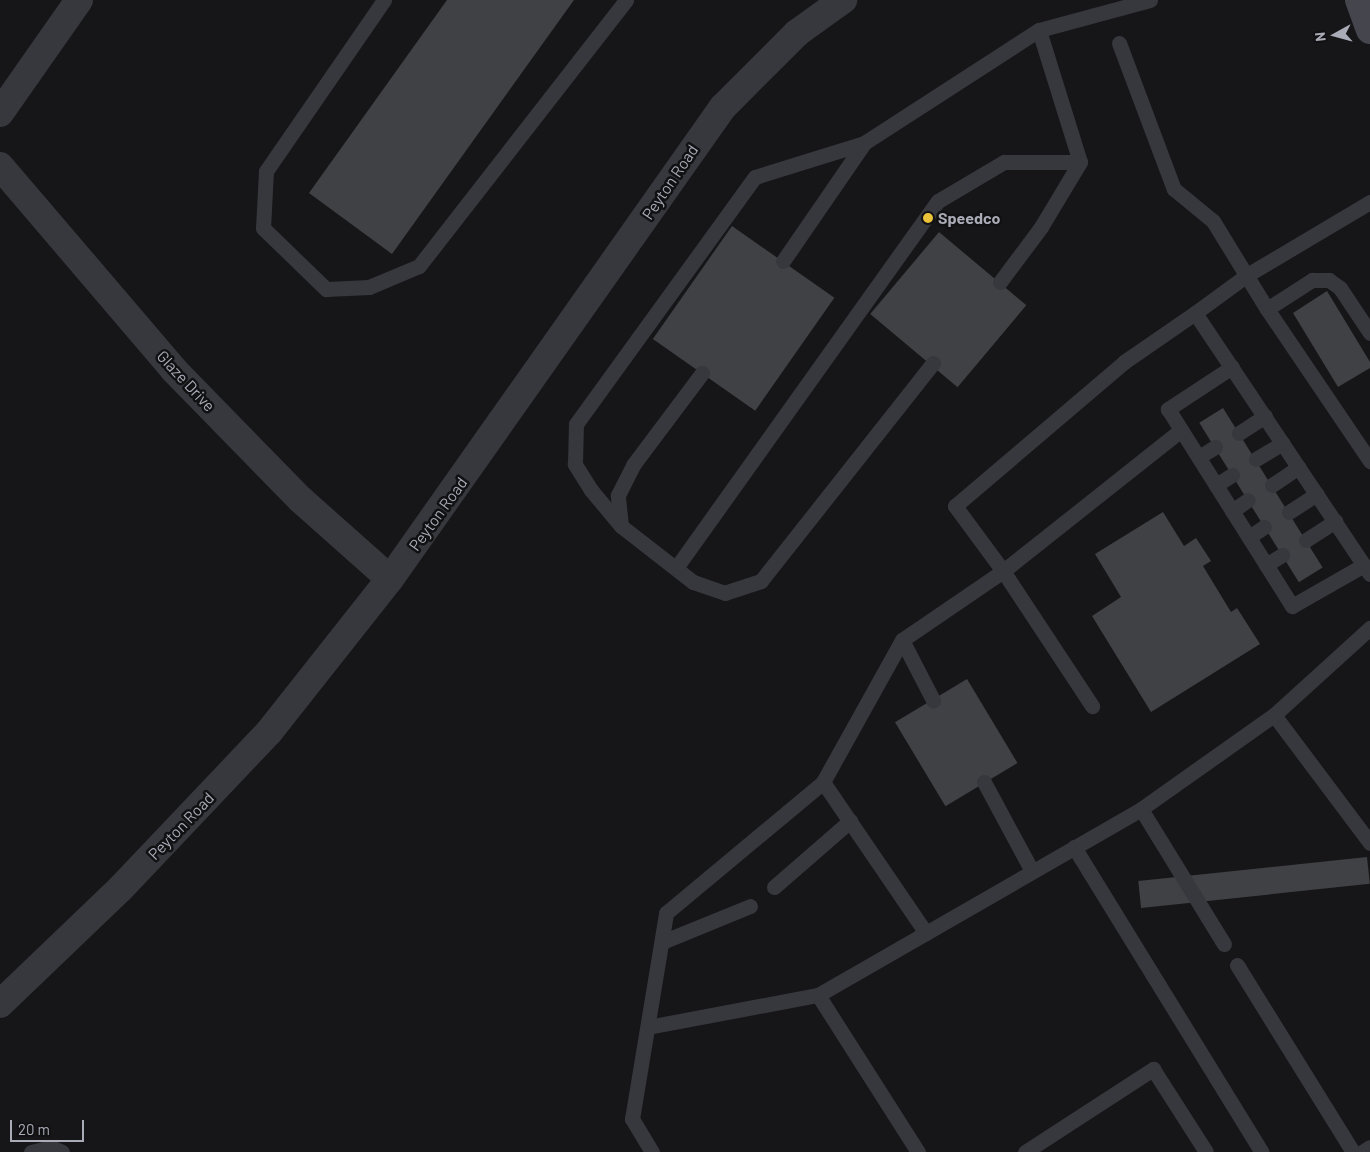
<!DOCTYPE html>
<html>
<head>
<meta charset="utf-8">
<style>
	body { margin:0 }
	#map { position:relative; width:1370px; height:1152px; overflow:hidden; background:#161618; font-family:Barlow,sans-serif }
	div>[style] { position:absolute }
	.building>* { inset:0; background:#404145; transform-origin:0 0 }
	.service>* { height:15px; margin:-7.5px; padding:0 7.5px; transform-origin:7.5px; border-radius:7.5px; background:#37383d }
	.minor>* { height:28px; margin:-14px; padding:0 14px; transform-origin:14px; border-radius:14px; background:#37383d }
	.tertiary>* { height:28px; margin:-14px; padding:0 14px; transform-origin:14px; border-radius:14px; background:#37383d }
	.secondary>* { height:28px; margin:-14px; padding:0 14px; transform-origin:14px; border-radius:14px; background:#45464d }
	.dots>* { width:14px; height:14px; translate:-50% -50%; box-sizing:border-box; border:2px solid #111113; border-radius:50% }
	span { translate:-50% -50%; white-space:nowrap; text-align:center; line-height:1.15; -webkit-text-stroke:5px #111113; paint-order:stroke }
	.street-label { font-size:16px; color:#a9acb7 }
	.poi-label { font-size:16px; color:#a9acb7; font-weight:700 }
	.left { translate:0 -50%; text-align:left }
	.north { position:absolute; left:1310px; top:10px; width:50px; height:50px; -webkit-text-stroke:4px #111113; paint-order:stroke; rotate:263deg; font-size:14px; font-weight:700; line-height:20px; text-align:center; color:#a9acb7 }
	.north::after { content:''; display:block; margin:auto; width:18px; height:22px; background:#a9acb7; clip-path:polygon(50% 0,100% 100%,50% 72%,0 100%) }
	.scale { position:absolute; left:10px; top:1120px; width:74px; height:22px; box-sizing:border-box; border:2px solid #a9acb7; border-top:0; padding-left:6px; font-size:15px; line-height:18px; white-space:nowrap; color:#a9acb7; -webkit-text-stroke:4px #111113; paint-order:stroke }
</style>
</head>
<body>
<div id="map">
	<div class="building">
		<i style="clip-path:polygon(447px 0,574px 0,392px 254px,309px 193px)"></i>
		<i style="left:732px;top:226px;width:125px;height:138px;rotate:35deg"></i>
		<i style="left:939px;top:232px;width:114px;height:107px;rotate:40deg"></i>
		<i style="clip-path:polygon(1327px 291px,1370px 362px,1370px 368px,1338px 387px,1293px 313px)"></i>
		<i style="left:1223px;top:408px;width:188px;height:28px;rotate:58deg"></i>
		<i style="clip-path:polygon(1163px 512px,1184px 546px,1196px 538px,1211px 561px,1203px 566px,1231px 612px,1237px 608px,1260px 644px,1151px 712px,1092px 616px,1121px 597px,1095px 554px)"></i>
		<i style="left:967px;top:679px;width:98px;height:84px;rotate:59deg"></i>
		<i style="left:1367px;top:857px;width:27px;height:230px;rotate:84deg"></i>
	</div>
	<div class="service">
		<i style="left:384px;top:0;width:208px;rotate:124.6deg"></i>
		<i style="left:266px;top:171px;width:57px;rotate:93deg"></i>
		<i style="left:263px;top:228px;width:88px;rotate:44.1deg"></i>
		<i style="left:326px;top:289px;width:43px;rotate:-2.7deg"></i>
		<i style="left:369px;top:287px;width:54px;rotate:-22.8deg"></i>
		<i style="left:419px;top:266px;width:337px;rotate:-52.1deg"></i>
		<i style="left:1119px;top:43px;width:156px;rotate:69.4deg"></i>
		<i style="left:1174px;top:189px;width:50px;rotate:39.4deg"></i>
		<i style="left:1213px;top:221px;width:103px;rotate:58.5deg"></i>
		<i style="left:1267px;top:309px;width:184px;rotate:55.9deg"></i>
		<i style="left:1370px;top:202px;width:143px;rotate:149.3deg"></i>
		<i style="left:1247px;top:275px;width:64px;rotate:143.8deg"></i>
		<i style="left:1195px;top:313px;width:314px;rotate:56.2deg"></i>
		<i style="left:783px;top:261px;width:143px;rotate:-55.5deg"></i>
		<i style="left:1000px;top:282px;width:69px;rotate:-53.3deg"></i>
		<i style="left:1041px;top:227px;width:76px;rotate:-59deg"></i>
		<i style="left:1080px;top:162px;width:138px;rotate:-107.3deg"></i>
		<i style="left:1267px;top:309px;width:54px;rotate:-32.8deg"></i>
		<i style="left:1312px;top:280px;width:17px"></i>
		<i style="left:1329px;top:280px;width:14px;rotate:36deg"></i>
		<i style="left:1340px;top:288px;width:54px;rotate:56.3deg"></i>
		<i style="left:933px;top:363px;width:278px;rotate:128.3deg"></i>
		<i style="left:761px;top:581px;width:38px;rotate:162deg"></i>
		<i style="left:725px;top:593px;width:34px;rotate:-161deg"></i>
		<i style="left:693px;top:582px;width:91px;rotate:-142.1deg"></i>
		<i style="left:621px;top:526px;width:47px;rotate:-129.8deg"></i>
		<i style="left:591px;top:490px;width:31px;rotate:-122deg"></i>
		<i style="left:575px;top:464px;width:40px;rotate:-88.6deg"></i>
		<i style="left:576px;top:424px;width:305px;rotate:-54.1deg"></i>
		<i style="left:755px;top:177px;width:114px;rotate:-17.3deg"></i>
		<i style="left:864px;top:143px;width:208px;rotate:-32.9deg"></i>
		<i style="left:1039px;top:30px;width:115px;rotate:-15.1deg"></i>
		<i style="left:1232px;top:367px;width:77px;rotate:146.7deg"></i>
		<i style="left:1168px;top:409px;width:233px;rotate:57.8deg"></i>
		<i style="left:1292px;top:606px;width:83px;rotate:-29.7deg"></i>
		<i style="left:1181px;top:430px;width:227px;rotate:141.6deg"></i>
		<i style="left:1003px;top:571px;width:81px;rotate:-126.4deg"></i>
		<i style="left:955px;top:506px;width:222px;rotate:-40.4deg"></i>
		<i style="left:1124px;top:362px;width:86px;rotate:-34.6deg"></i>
		<i style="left:1239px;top:433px;width:31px;rotate:-33deg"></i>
		<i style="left:1199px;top:457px;width:19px;rotate:-32deg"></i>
		<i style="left:1256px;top:459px;width:31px;rotate:-31deg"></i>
		<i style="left:1216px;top:485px;width:19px;rotate:-32deg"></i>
		<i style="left:1272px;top:485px;width:32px;rotate:-34deg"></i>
		<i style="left:1232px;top:511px;width:19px;rotate:-35deg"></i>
		<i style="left:1289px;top:512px;width:33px;rotate:-33deg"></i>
		<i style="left:621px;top:526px;width:31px;rotate:-96deg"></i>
		<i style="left:618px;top:495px;width:34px;rotate:-63deg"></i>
		<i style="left:633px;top:465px;width:115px;rotate:-53.1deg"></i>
		<i style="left:1249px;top:537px;width:18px;rotate:-34deg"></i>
		<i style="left:1306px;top:540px;width:35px;rotate:-33deg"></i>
		<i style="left:1266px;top:565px;width:19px;rotate:-32deg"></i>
		<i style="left:676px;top:568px;width:451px;rotate:-54.5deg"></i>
		<i style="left:938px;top:201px;width:77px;rotate:-30.6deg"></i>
		<i style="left:1004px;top:162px;width:76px"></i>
		<i style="left:902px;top:640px;width:68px;rotate:62.7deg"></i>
		<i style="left:1274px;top:715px;width:160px;rotate:53.1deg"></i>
		<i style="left:823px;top:782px;width:162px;rotate:-60.9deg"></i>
		<i style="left:902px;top:640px;width:122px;rotate:-34.3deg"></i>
		<i style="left:1003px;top:571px;width:162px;rotate:56.6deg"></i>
		<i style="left:984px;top:782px;width:101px;rotate:61.7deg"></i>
		<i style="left:1074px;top:847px;width:358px;rotate:58.4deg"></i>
		<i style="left:774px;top:887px;width:101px;rotate:-41deg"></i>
		<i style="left:662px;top:942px;width:95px;rotate:-22.2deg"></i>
		<i style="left:1224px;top:944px;width:158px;rotate:-121.6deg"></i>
		<i style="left:1141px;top:809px;width:163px;rotate:-35.3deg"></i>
		<i style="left:1274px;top:715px;width:130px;rotate:-42.2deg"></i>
		<i style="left:1237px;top:965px;width:220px;rotate:58.2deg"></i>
		<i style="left:648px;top:1027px;width:173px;rotate:-10.7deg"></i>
		<i style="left:31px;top:1152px;width:21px;rotate:-14deg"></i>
		<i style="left:51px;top:1147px;width:12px;rotate:24deg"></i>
		<i style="left:652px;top:1152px;width:39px;rotate:-121deg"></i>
		<i style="left:632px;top:1119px;width:209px;rotate:-80.6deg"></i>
		<i style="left:666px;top:913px;width:204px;rotate:-39.8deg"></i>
		<i style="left:823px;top:782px;width:183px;rotate:55.7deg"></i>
		<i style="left:918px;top:1152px;width:186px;rotate:-122.5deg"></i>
		<i style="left:818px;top:995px;width:373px;rotate:-29.9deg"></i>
		<i style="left:1025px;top:1152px;width:153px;rotate:-33deg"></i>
		<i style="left:1153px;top:1069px;width:98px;rotate:57.4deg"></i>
		<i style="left:1362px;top:1152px;width:9px;rotate:-32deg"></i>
	</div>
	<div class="minor">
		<i style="left:0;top:113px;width:138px;rotate:-55deg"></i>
		<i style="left:0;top:166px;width:268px;rotate:49.5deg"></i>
		<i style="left:174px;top:370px;width:180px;rotate:45.7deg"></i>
		<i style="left:300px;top:499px;width:120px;rotate:41.6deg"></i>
	</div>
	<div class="tertiary">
		<i style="left:0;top:1004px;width:166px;rotate:-43.8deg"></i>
		<i style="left:120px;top:889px;width:216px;rotate:-46.5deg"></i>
		<i style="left:269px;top:732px;width:195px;rotate:-51.7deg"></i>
		<i style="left:390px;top:579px;width:578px;rotate:-54.8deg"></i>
		<i style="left:723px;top:107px;width:105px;rotate:-45deg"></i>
		<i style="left:797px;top:33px;width:57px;rotate:-35.7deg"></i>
	</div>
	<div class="secondary">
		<i style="left:1359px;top:0;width:32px;rotate:70deg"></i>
	</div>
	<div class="dots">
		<i style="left:928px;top:218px;background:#ebc33b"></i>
	</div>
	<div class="street-label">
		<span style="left:670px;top:182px;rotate:-56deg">Peyton Road</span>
		<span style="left:186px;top:381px;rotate:47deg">Glaze Drive</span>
		<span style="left:438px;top:514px;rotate:-54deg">Peyton Road</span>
		<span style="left:181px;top:826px;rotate:-46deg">Peyton Road</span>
	</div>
	<div class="poi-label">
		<span class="left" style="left:938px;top:218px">Speedco</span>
	</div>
	<div class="north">N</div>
	<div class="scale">20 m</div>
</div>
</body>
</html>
